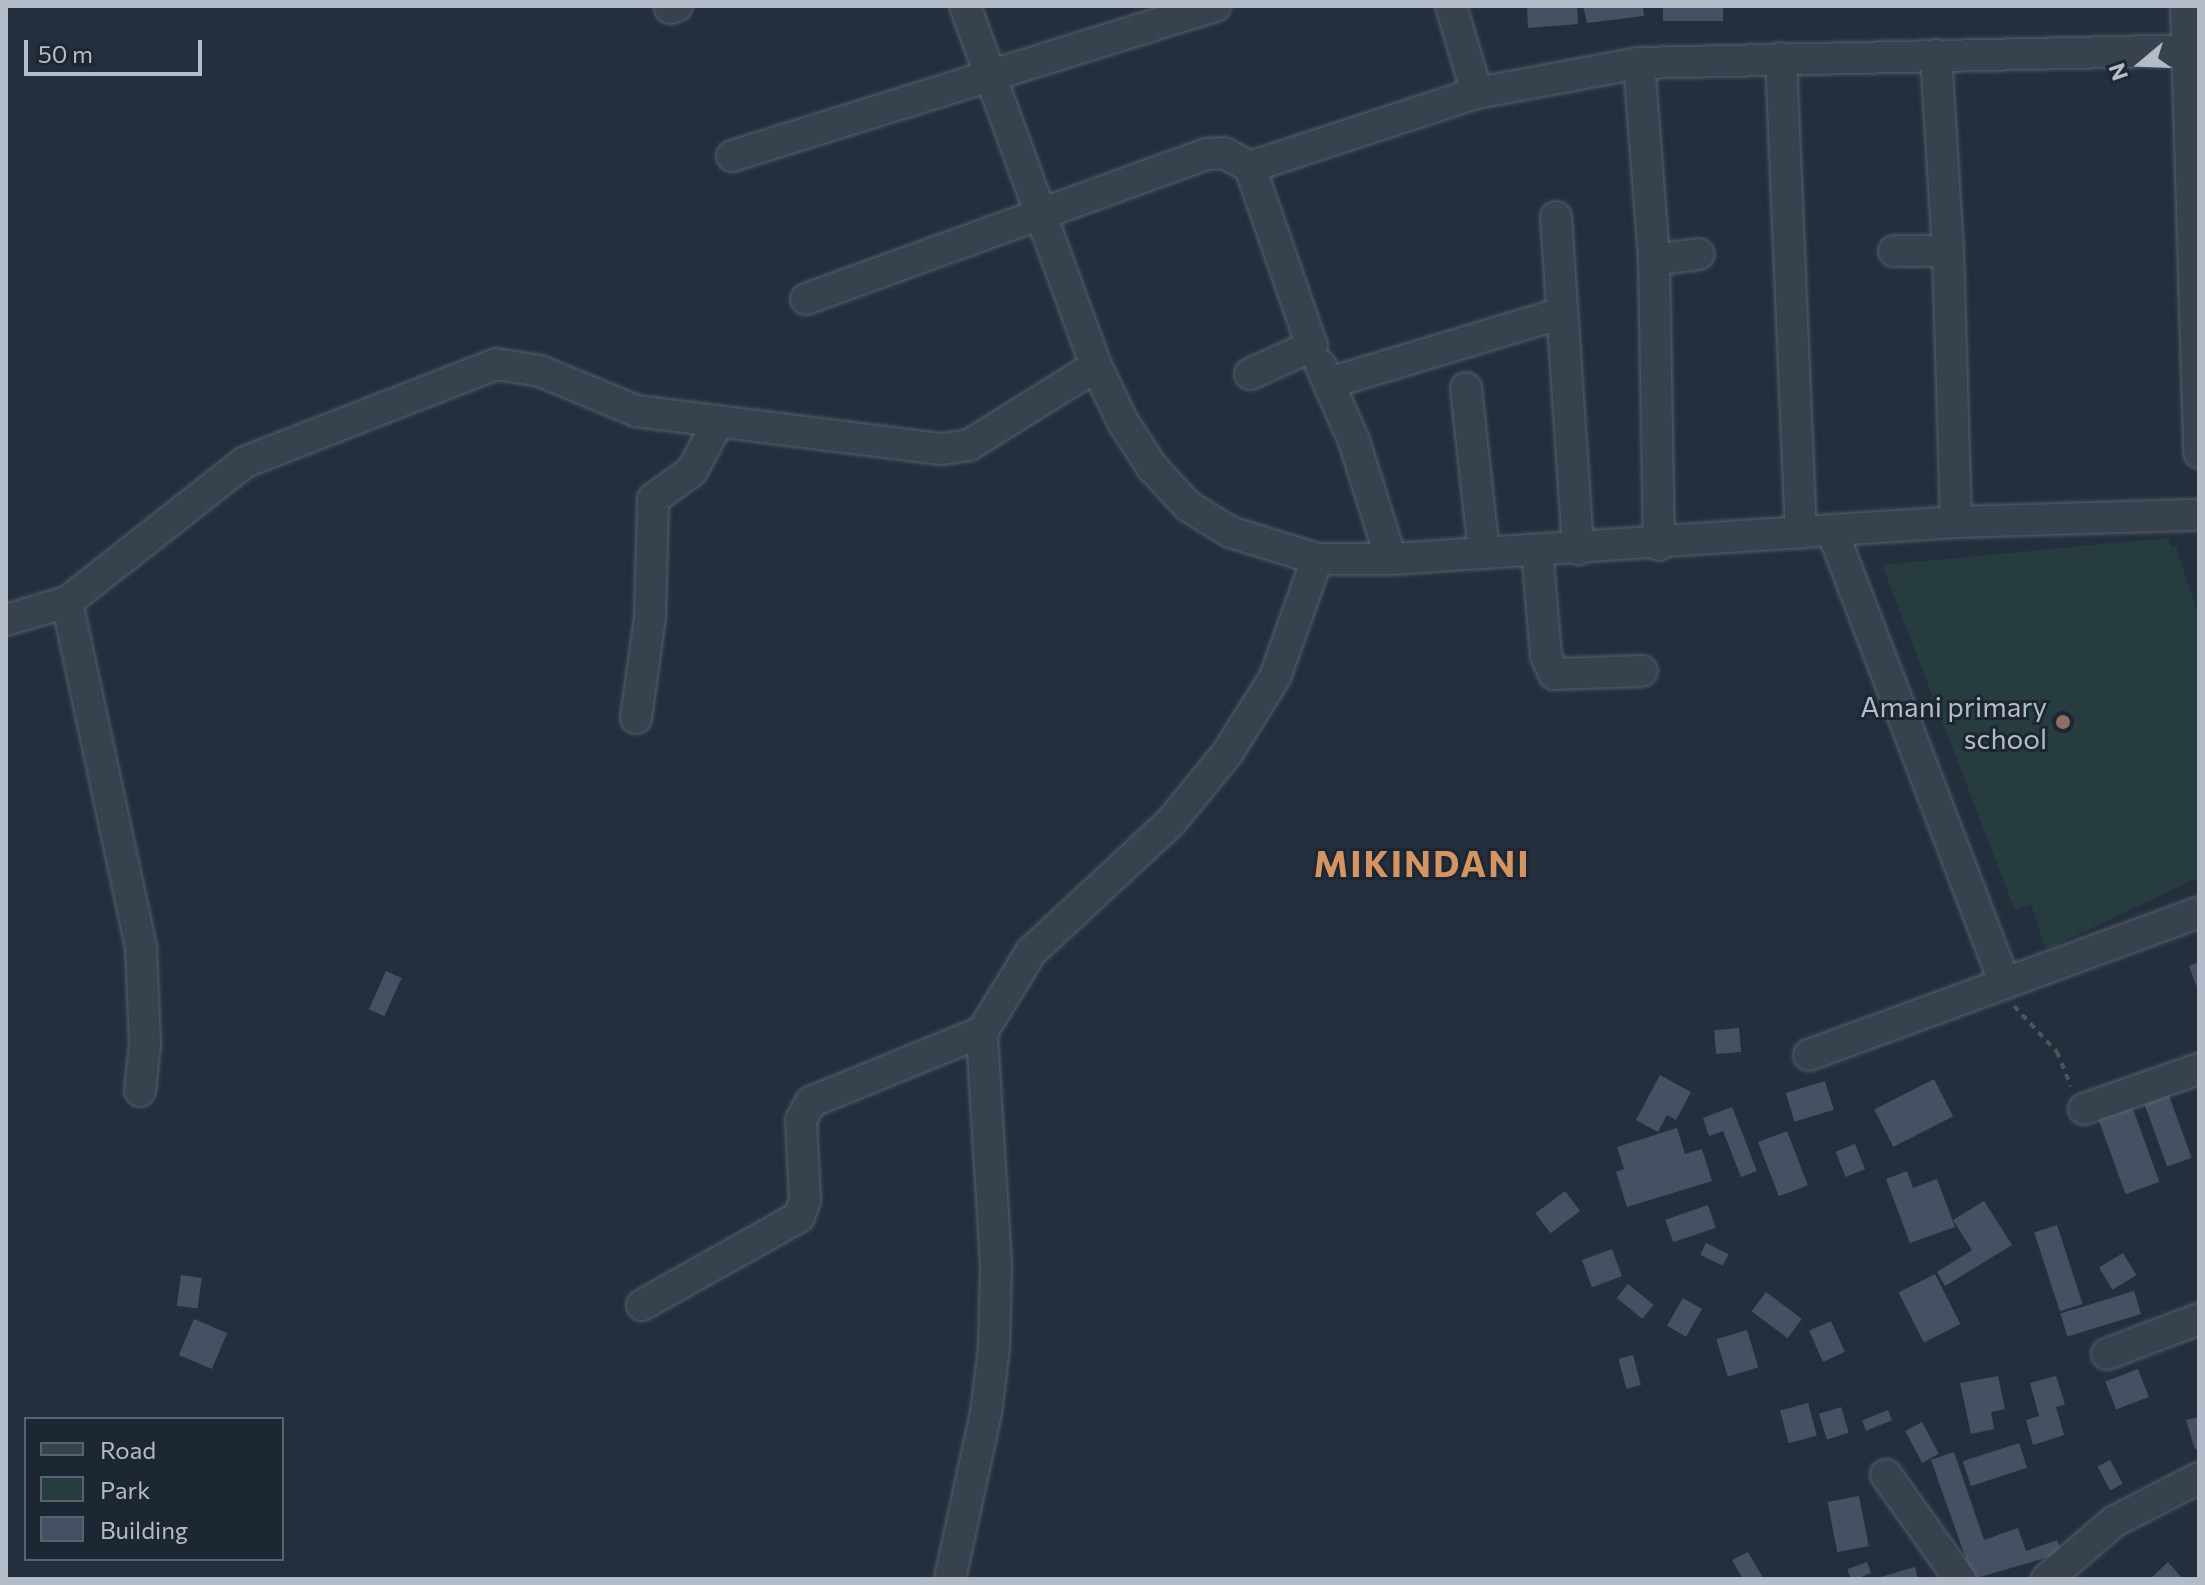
<!DOCTYPE html>
<html>
<head>
<meta charset="utf-8">
<style>
	body { margin:0 }
	#map { position:relative; width:2205px; height:1585px; overflow:hidden; background:#242f3e; font-family:Commissioner,sans-serif }
	div>[style] { position:absolute }
	.green>* { inset:0; background:#263c3f }
	.building>* { inset:0; background:#455162; transform-origin:0 0 }
	.path>* { height:4px; margin-top:-2px; transform-origin:0; background:repeating-linear-gradient(90deg,#44595c 0 6px,transparent 0 12px) }
	.roads { filter:drop-shadow(0 0 2px #565f6c) drop-shadow(0 0 2px #565f6c) }
	.minor>* { height:30px; margin:-15px; padding:0 15px; transform-origin:15px; border-radius:15px; background:#38414e }
	.dots>* { width:22px; height:22px; translate:-50% -50%; box-sizing:border-box; border:4px solid #1d2633; border-radius:50% }
	span { translate:-50% -50%; white-space:nowrap; text-align:center; line-height:1.15; -webkit-text-stroke:6px #1d2633; paint-order:stroke }
	.poi-label { font-size:28px; color:#b4bcc9 }
	.right { translate:-100% -50%; text-align:right }
	.district-label { font-size:36px; color:#d59563; font-weight:700; letter-spacing:2px }
	.frame { position:absolute; inset:0; border:8px solid #b4bcc9; pointer-events:none }
	.legend { position:absolute; left:24px; top:1417px; width:260px; height:144px; box-sizing:border-box; background:#1d2633; border:2px solid #59626f; margin:0; padding:10px 14px; list-style:none; font-size:24px; color:#b4bcc9 }
	.legend li { display:flex; align-items:center; gap:16px; height:40px }
	.legend b { width:40px; border:2px solid #59626f }
	.north { position:absolute; left:2101px; top:24px; width:80px; height:80px; -webkit-text-stroke:6px #1d2633; paint-order:stroke; rotate:251deg; font-size:22px; font-weight:700; line-height:32px; text-align:center; color:#b4bcc9 }
	.north::after { content:''; display:block; margin:auto; width:28px; height:36px; background:#b4bcc9; clip-path:polygon(50% 0,100% 100%,50% 72%,0 100%) }
	.scale { position:absolute; left:24px; top:40px; width:178px; height:36px; box-sizing:border-box; border:4px solid #b4bcc9; border-top:0; padding-left:10px; font-size:24px; line-height:28px; white-space:nowrap; color:#b4bcc9; -webkit-text-stroke:6px #1d2633; paint-order:stroke }
</style>
</head>
<body>
<div id="map">
	<div class="green">
		<i style="clip-path:polygon(2168px 538px,2171px 547px,2176px 547px,2199px 618px,2199px 877px,2046px 950px,2031px 904px,2015px 910px,1882px 565px)"></i>
	</div>
	<div class="building">
		<i style="clip-path:polygon(1527px 6px,1577px 6px,1578px 24px,1528px 28px)"></i>
		<i style="clip-path:polygon(1583px 6px,1643px 6px,1644px 16px,1587px 23px)"></i>
		<i style="left:1663px;top:6px;width:60px;height:15px"></i>
		<i style="clip-path:polygon(2199px 962px,2199px 993px,2189px 966px)"></i>
		<i style="left:386px;top:971px;width:17px;height:42px;rotate:24deg"></i>
		<i style="left:1739px;top:1028px;width:24px;height:25px;rotate:85deg"></i>
		<i style="clip-path:polygon(1660px 1075px,1691px 1092px,1676px 1120px,1667px 1115px,1658px 1132px,1636px 1120px)"></i>
		<i style="left:1934px;top:1079px;width:42px;height:67px;rotate:63deg"></i>
		<i style="left:1825px;top:1081px;width:30px;height:41px;rotate:73deg"></i>
		<i style="left:2167px;top:1090px;width:72px;height:26px;rotate:70deg"></i>
		<i style="left:2130px;top:1101px;width:86px;height:36px;rotate:70deg"></i>
		<i style="clip-path:polygon(1732px 1107px,1757px 1171px,1741px 1177px,1723px 1131px,1709px 1136px,1703px 1118px)"></i>
		<i style="clip-path:polygon(1677px 1128px,1685px 1154px,1702px 1149px,1712px 1181px,1627px 1207px,1616px 1172px,1624px 1169px,1617px 1147px)"></i>
		<i style="left:1787px;top:1131px;width:58px;height:31px;rotate:69deg"></i>
		<i style="left:1855px;top:1144px;width:27px;height:21px;rotate:68deg"></i>
		<i style="clip-path:polygon(1907px 1171px,1913px 1188px,1937px 1179px,1955px 1227px,1910px 1243px,1886px 1179px)"></i>
		<i style="left:1565px;top:1191px;width:25px;height:37px;rotate:53deg"></i>
		<i style="clip-path:polygon(1984px 1201px,2012px 1245px,1945px 1286px,1937px 1272px,1972px 1250px,1953px 1220px)"></i>
		<i style="left:1708px;top:1205px;width:24px;height:45px;rotate:71deg"></i>
		<i style="left:2057px;top:1225px;width:83px;height:24px;rotate:72deg"></i>
		<i style="left:1706px;top:1243px;width:25px;height:13px;rotate:26deg"></i>
		<i style="left:1612px;top:1249px;width:29px;height:32px;rotate:70deg"></i>
		<i style="left:2123px;top:1253px;width:26px;height:28px;rotate:59deg"></i>
		<i style="left:1935px;top:1274px;width:56px;height:41px;rotate:63deg"></i>
		<i style="left:181px;top:1275px;width:21px;height:31px;rotate:8deg"></i>
		<i style="left:1628px;top:1284px;width:33px;height:18px;rotate:39deg"></i>
		<i style="left:2134px;top:1291px;width:24px;height:77px;rotate:73deg"></i>
		<i style="left:1766px;top:1292px;width:45px;height:24px;rotate:37deg"></i>
		<i style="left:1683px;top:1298px;width:22px;height:32px;rotate:30deg"></i>
		<i style="left:194px;top:1319px;width:36px;height:39px;rotate:23deg"></i>
		<i style="left:1831px;top:1321px;width:34px;height:24px;rotate:66deg"></i>
		<i style="left:1747px;top:1330px;width:39px;height:32px;rotate:73deg"></i>
		<i style="left:1633px;top:1355px;width:31px;height:15px;rotate:75deg"></i>
		<i style="left:2138px;top:1369px;width:30px;height:35px;rotate:69deg"></i>
		<i style="clip-path:polygon(1998px 1376px,2005px 1409px,1991px 1412px,1994px 1429px,1971px 1434px,1960px 1383px)"></i>
		<i style="clip-path:polygon(2056px 1376px,2065px 1404px,2056px 1407px,2064px 1435px,2033px 1445px,2026px 1420px,2039px 1416px,2030px 1383px)"></i>
		<i style="left:1808px;top:1403px;width:34px;height:29px;rotate:75deg"></i>
		<i style="left:1841px;top:1407px;width:27px;height:23px;rotate:73deg"></i>
		<i style="left:1888px;top:1410px;width:11px;height:28px;rotate:68deg"></i>
		<i style="clip-path:polygon(2199px 1417px,2199px 1448px,2195px 1449px,2186px 1420px)"></i>
		<i style="left:1922px;top:1422px;width:36px;height:19px;rotate:62deg"></i>
		<i style="left:2019px;top:1443px;width:26px;height:59px;rotate:72deg"></i>
		<i style="clip-path:polygon(1954px 1452px,1984px 1540px,2018px 1528px,2026px 1551px,2057px 1540px,2062px 1553px,1973px 1579px,1931px 1460px)"></i>
		<i style="left:2110px;top:1460px;width:27px;height:14px;rotate:62deg"></i>
		<i style="left:1859px;top:1496px;width:51px;height:32px;rotate:79deg"></i>
		<i style="clip-path:polygon(1748px 1552px,1762px 1576px,1757px 1579px,1743px 1579px,1732px 1560px)"></i>
		<i style="left:1867px;top:1562px;width:12px;height:21px;rotate:70deg"></i>
		<i style="clip-path:polygon(2168px 1562px,2183px 1579px,2150px 1579px)"></i>
		<i style="clip-path:polygon(1915px 1567px,1918px 1579px,1877px 1579px,1877px 1578px)"></i>
	</div>
	<div class="path">
		<i style="left:2014px;top:1006px;width:63px;rotate:46.9deg"></i>
		<i style="left:2057px;top:1052px;width:37px;rotate:68deg"></i>
	</div>
	<div class="roads">
		<div class="minor">
			<i style="left:965px;top:6px;width:383px;rotate:70deg"></i>
			<i style="left:1096px;top:366px;width:62px;rotate:64.3deg"></i>
			<i style="left:1123px;top:422px;width:54px;rotate:57.2deg"></i>
			<i style="left:1152px;top:467px;width:53px;rotate:47.3deg"></i>
			<i style="left:1188px;top:506px;width:49px;rotate:31.8deg"></i>
			<i style="left:1230px;top:532px;width:91px;rotate:17.2deg"></i>
			<i style="left:1317px;top:559px;width:74px"></i>
			<i style="left:1391px;top:559px;width:566px;rotate:-3.75deg"></i>
			<i style="left:1956px;top:522px;width:243px;rotate:-1.7deg"></i>
			<i style="left:1451px;top:6px;width:91px;rotate:73.4deg"></i>
			<i style="left:2186px;top:6px;width:447px;rotate:88.3deg"></i>
			<i style="left:670px;top:8px;width:7px;rotate:-16deg"></i>
			<i style="left:1936px;top:55px;width:196px;rotate:86.5deg"></i>
			<i style="left:1948px;top:251px;width:271px;rotate:88.3deg"></i>
			<i style="left:1781px;top:58px;width:475px;rotate:87.6deg"></i>
			<i style="left:1639px;top:63px;width:198px;rotate:85.6deg"></i>
			<i style="left:1654px;top:260px;width:285px;rotate:89deg"></i>
			<i style="left:732px;top:156px;width:506px;rotate:-17.25deg"></i>
			<i style="left:1250px;top:167px;width:239px;rotate:-18.1deg"></i>
			<i style="left:1477px;top:93px;width:165px;rotate:-10.5deg"></i>
			<i style="left:1639px;top:63px;width:560px;rotate:-1.33deg"></i>
			<i style="left:1556px;top:217px;width:333px;rotate:86.2deg"></i>
			<i style="left:1894px;top:251px;width:54px"></i>
			<i style="left:1654px;top:260px;width:45px;rotate:-7.6deg"></i>
			<i style="left:806px;top:299px;width:425px;rotate:-19.9deg"></i>
			<i style="left:1206px;top:154px;width:18px;rotate:-3deg"></i>
			<i style="left:1224px;top:153px;width:30px;rotate:28deg"></i>
			<i style="left:1250px;top:167px;width:189px;rotate:70.9deg"></i>
			<i style="left:1312px;top:346px;width:68px;rotate:155.7deg"></i>
			<i style="left:1321px;top:366px;width:82px;rotate:66.3deg"></i>
			<i style="left:1354px;top:441px;width:124px;rotate:72.6deg"></i>
			<i style="left:1329px;top:383px;width:240px;rotate:-16.7deg"></i>
			<i style="left:1466px;top:388px;width:166px;rotate:83.8deg"></i>
			<i style="left:1833px;top:533px;width:482px;rotate:69.1deg"></i>
			<i style="left:1537px;top:550px;width:106px;rotate:85.1deg"></i>
			<i style="left:1546px;top:656px;width:20px;rotate:66deg"></i>
			<i style="left:1554px;top:674px;width:88px;rotate:-2deg"></i>
			<i style="left:67px;top:602px;width:354px;rotate:77.9deg"></i>
			<i style="left:141px;top:948px;width:96px;rotate:87.6deg"></i>
			<i style="left:145px;top:1044px;width:47px;rotate:96.1deg"></i>
			<i style="left:6px;top:620px;width:64px;rotate:-16.4deg"></i>
			<i style="left:67px;top:602px;width:226px;rotate:-38.2deg"></i>
			<i style="left:245px;top:462px;width:269px;rotate:-21.3deg"></i>
			<i style="left:496px;top:364px;width:45px;rotate:9deg"></i>
			<i style="left:540px;top:371px;width:104px;rotate:22.6deg"></i>
			<i style="left:636px;top:411px;width:308px;rotate:7.1deg"></i>
			<i style="left:942px;top:449px;width:27px;rotate:-8deg"></i>
			<i style="left:969px;top:445px;width:150px;rotate:-31.9deg"></i>
			<i style="left:636px;top:718px;width:102px;rotate:-82.1deg"></i>
			<i style="left:650px;top:617px;width:118px;rotate:-88.5deg"></i>
			<i style="left:653px;top:499px;width:48px;rotate:-35.7deg"></i>
			<i style="left:692px;top:471px;width:55px;rotate:-62deg"></i>
			<i style="left:1809px;top:1055px;width:415px;rotate:-20.1deg"></i>
			<i style="left:2084px;top:1109px;width:122px;rotate:-19.2deg"></i>
			<i style="left:642px;top:1305px;width:180px;rotate:-29.3deg"></i>
			<i style="left:799px;top:1217px;width:18px;rotate:-71deg"></i>
			<i style="left:805px;top:1200px;width:80px;rotate:-92.9deg"></i>
			<i style="left:801px;top:1120px;width:21px;rotate:-61deg"></i>
			<i style="left:811px;top:1102px;width:185px;rotate:-22.3deg"></i>
			<i style="left:2107px;top:1354px;width:98px;rotate:-20.8deg"></i>
			<i style="left:1886px;top:1475px;width:128px;rotate:54.6deg"></i>
			<i style="left:950px;top:1579px;width:170px;rotate:-77.8deg"></i>
			<i style="left:986px;top:1413px;width:65px;rotate:-83deg"></i>
			<i style="left:994px;top:1348px;width:84px;rotate:-88.6deg"></i>
			<i style="left:996px;top:1264px;width:232px;rotate:-93.5deg"></i>
			<i style="left:982px;top:1032px;width:94px;rotate:-58.5deg"></i>
			<i style="left:1031px;top:952px;width:191px;rotate:-42.9deg"></i>
			<i style="left:1171px;top:822px;width:90px;rotate:-50.8deg"></i>
			<i style="left:1228px;top:752px;width:89px;rotate:-57.9deg"></i>
			<i style="left:1275px;top:677px;width:125px;rotate:-70.4deg"></i>
			<i style="left:2047px;top:1579px;width:89px;rotate:-40.5deg"></i>
			<i style="left:2115px;top:1521px;width:94px;rotate:-27.1deg"></i>
		</div>
	</div>
	<div class="dots">
		<i style="left:2063px;top:722px;background:#8d6e63"></i>
	</div>
	<div class="poi-label">
		<span class="right" style="left:2047px;top:722px">Amani primary<br>school</span>
	</div>
	<div class="district-label">
		<span style="left:1422px;top:863px">MIKINDANI</span>
	</div>
	<div class="frame"></div>
	<ul class="legend">
	<li><b style="height:10px;background:#38414e"></b>Road</li>
	<li><b style="height:22px;background:#263c3f"></b>Park</li>
	<li><b style="height:22px;background:#455162"></b>Building</li>
	</ul>
	<div class="north">N</div>
	<div class="scale">50 m</div>
</div>
</body>
</html>
